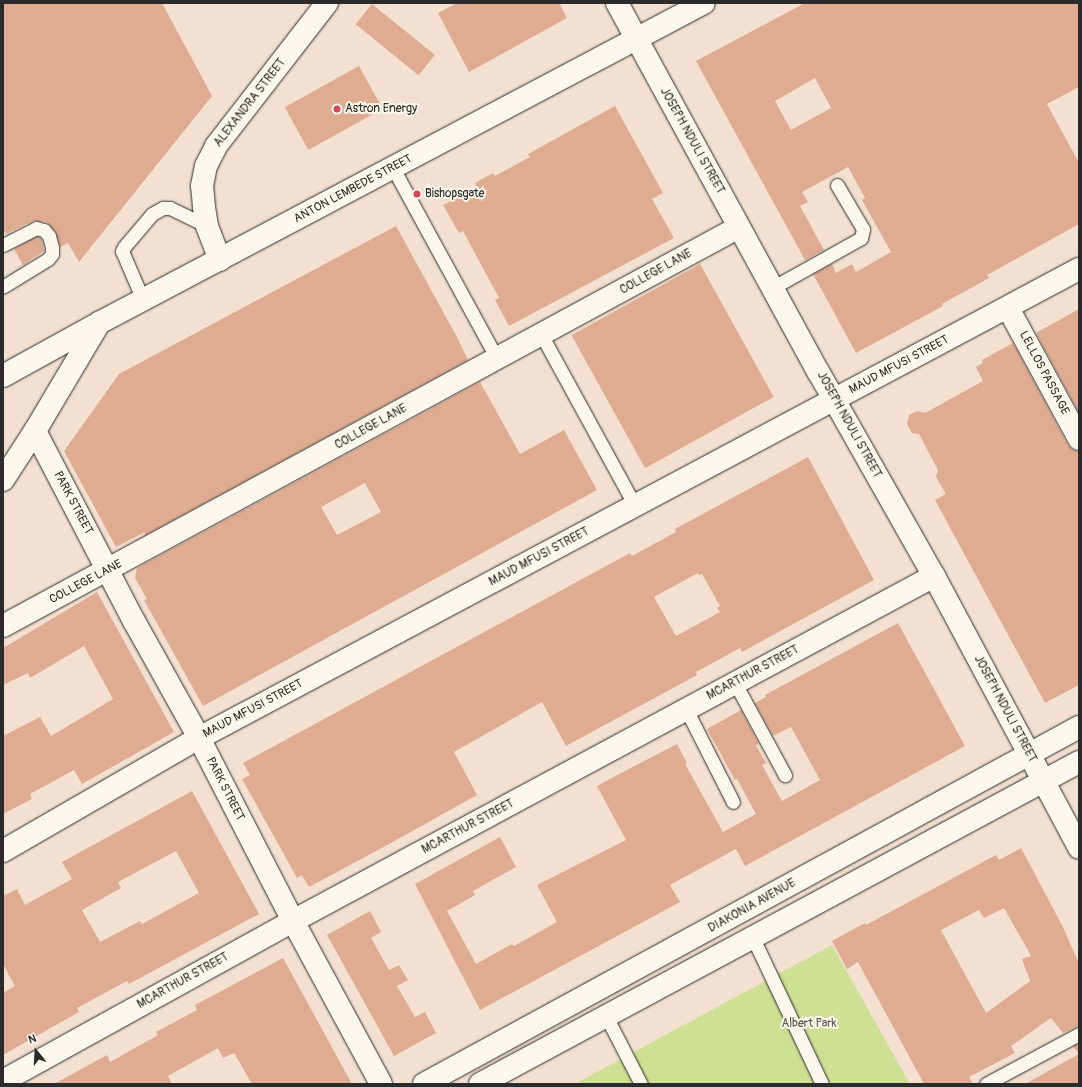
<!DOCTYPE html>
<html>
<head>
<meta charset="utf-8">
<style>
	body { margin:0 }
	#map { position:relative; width:1082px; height:1087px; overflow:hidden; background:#f3e0d1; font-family:Pangolin,sans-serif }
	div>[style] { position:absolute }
	.green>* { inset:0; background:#cee094 }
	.building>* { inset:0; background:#dfac92; transform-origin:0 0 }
	.roads { filter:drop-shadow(0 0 1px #2b2b2b) drop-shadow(0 0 1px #2b2b2b) }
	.lane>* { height:13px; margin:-6.5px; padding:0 6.5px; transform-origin:6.5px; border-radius:6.5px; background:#fbf7ec }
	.street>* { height:22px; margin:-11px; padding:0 11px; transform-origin:11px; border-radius:11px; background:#fbf7ec }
	.secondary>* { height:22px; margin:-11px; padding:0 11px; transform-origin:11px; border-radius:11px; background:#fbf7ec }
	.highway>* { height:22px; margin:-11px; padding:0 11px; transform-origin:11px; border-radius:11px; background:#fbf7ec }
	.dots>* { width:11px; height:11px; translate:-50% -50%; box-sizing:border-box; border:2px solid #fbf7ec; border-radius:50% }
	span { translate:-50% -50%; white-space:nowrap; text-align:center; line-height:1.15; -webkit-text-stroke:4px #fbf7ec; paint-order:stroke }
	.street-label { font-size:12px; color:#2b2b2b }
	.poi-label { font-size:12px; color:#2b2b2b }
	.left { translate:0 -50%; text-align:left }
	.park-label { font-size:12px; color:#545845 }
	.frame { position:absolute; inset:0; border:4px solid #2b2b2b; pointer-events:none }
	.north { position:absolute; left:16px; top:1031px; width:40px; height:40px; -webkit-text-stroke:3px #fbf7ec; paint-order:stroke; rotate:342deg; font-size:11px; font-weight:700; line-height:16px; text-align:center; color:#2b2b2b }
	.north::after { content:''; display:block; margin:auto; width:14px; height:18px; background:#2b2b2b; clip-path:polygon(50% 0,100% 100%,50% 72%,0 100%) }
</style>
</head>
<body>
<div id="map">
	<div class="green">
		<i style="clip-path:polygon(832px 945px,910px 1084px,575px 1084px,632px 1053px)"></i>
	</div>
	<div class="building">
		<i style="clip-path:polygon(3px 3px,162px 3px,212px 96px,79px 262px,68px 243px,60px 247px,55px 231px,46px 222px,33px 221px,6px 234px,3px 229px)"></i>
		<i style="clip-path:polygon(457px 3px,559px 3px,567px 18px,469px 72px,438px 13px)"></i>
		<i style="clip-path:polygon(evenodd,805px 3px,1079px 3px,1079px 87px,1047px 104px,1079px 163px,1079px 224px,987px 275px,989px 278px,942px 304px,943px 306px,856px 353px,813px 274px,832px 264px,836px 273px,852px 264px,856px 272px,891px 252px,862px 200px,865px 198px,848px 167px,802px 192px,808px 202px,800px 206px,824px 250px,805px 260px,696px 61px,805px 3px,815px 78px,831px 108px,791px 130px,775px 101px,815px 78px)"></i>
		<i style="left:372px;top:4px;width:81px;height:26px;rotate:39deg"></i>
		<i style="left:359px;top:66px;width:49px;height:85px;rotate:61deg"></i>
		<i style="clip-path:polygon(615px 106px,663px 193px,652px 199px,674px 238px,509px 326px,495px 300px,499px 298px,463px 231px,459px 233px,443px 205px,477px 187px,475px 183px,493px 173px,495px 176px,530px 157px,528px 154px)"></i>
		<i style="clip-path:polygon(396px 226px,457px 337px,468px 360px,144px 536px,145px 532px,116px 547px,64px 451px,119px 374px)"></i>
		<i style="clip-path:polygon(37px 236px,42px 240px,44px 251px,23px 265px,14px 249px)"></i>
		<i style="left:700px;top:264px;width:152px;height:147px;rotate:61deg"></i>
		<i style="clip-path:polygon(1079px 309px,1079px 413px,1036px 333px)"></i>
		<i style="clip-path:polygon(1013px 343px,1068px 445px,1073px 450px,1079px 451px,1079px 685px,1045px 703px,935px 500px,946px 494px,936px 477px,938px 470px,919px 434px,912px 433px,907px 424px,909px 415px,917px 411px,925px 413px,983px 381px,976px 367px,983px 363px,982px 360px)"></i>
		<i style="clip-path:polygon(evenodd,480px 382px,520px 454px,564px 430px,597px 490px,203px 706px,144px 600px,147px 599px,135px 578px,137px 568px,480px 382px,365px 483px,381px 512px,337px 535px,321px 507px,365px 483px)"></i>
		<i style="clip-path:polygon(evenodd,808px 457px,874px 580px,742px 652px,740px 648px,696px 672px,697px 675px,566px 746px,542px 702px,454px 752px,477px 795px,391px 843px,309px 887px,302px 875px,297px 878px,242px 779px,250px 775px,243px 763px,630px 553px,632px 556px,676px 532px,675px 529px,808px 457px,698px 573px,699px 575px,702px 574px,720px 606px,717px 608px,720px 612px,676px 636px,654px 597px,698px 573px)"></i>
		<i style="clip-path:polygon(97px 592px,174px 732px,82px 784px,74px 770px,30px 794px,32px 799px,3px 814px,3px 736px,40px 717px,51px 736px,113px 699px,84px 646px,30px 678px,28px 673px,3px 685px,3px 648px)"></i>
		<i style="clip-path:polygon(898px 623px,965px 746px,745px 866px,736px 849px,670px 885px,680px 902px,480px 1010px,415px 884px,500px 837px,516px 867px,473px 891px,475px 895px,447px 911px,476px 964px,512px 944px,514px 946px,557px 922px,537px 885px,626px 840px,597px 786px,623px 772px,677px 744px,687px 763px,685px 764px,723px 832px,756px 814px,737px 779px,735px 780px,707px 729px,741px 710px,759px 744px,756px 745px,766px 763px,762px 765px,782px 801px,820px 780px,791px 727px,773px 736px,755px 703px,766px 697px,765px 695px)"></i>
		<i style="clip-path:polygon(evenodd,192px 791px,259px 914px,129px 984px,127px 981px,77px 1008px,79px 1012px,3px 1055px,3px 993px,15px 986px,3px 964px,3px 896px,17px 889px,25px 905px,72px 879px,62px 862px,192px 791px,176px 851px,199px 893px,142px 924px,140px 921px,100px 942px,82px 910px,121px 888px,118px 882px,176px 851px)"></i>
		<i style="clip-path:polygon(evenodd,1021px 848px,1063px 927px,1079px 964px,1079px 1026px,1063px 1033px,1051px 1018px,1011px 1046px,1015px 1053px,969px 1077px,973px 1084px,924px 1084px,858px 962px,847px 969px,832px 941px,865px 923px,866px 925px,996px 855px,999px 860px,1021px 848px,1004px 908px,1031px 956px,1022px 959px,1030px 981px,986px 1013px,941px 930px,979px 910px,984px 918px,1004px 908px)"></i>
		<i style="clip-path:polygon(370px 911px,381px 932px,371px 938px,389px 970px,399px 965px,408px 980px,397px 986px,415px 1017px,425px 1012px,436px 1033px,394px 1056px,327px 935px)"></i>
		<i style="clip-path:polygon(283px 958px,352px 1084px,252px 1084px,234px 1053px,223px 1058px,218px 1048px,168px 1076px,172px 1084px,54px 1084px,107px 1055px,110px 1062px,158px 1035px,156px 1032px,197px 1010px,195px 1005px)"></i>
		<i style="clip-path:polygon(1079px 1043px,1079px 1054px,1073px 1046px)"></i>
		<i style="clip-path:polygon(1079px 1054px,1079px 1084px,1025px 1084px)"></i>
	</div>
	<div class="roads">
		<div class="lane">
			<i style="left:393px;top:168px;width:217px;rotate:61.4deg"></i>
			<i style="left:3px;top:245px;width:37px;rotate:-27deg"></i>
			<i style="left:36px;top:228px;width:8px;rotate:14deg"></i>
			<i style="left:44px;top:230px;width:8px;rotate:50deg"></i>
			<i style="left:49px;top:236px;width:11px;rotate:75deg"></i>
			<i style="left:52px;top:247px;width:7px;rotate:90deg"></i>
			<i style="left:52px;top:254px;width:6px;rotate:129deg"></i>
			<i style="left:48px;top:259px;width:52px;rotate:148.5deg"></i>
			<i style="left:772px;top:288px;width:102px;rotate:-29.3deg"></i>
			<i style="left:861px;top:238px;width:9px;rotate:-77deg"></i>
			<i style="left:863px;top:229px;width:51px;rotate:-120.6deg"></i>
			<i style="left:143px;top:300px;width:53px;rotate:-113.2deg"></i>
			<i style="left:122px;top:251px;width:4px;rotate:-63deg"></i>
			<i style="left:124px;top:247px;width:43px;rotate:-49.7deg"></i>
			<i style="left:152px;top:214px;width:13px;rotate:-29deg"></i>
			<i style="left:163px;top:208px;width:7px"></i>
			<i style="left:170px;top:208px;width:41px;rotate:25.9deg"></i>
			<i style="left:541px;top:334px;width:196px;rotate:61.3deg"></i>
			<i style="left:735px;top:683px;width:105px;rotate:61.5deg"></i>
			<i style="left:686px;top:709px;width:104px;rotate:63.2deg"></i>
			<i style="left:753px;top:938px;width:161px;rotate:64.7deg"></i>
			<i style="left:606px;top:1016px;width:76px;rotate:62.8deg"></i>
			<i style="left:986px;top:1084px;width:106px;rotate:-28.3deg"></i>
		</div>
		<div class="street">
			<i style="left:220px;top:260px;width:36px;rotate:-111deg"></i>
			<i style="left:207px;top:226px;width:19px;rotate:-99deg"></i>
			<i style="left:204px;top:207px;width:21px;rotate:-95deg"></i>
			<i style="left:202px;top:186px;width:20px;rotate:-79deg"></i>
			<i style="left:206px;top:166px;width:22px;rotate:-63deg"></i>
			<i style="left:216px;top:146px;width:181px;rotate:-52.2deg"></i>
			<i style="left:1008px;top:308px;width:149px;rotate:61.5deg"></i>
			<i style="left:35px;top:431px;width:214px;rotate:62.5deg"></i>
			<i style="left:134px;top:621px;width:134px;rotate:60.9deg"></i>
			<i style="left:199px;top:738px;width:206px;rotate:62.8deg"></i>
			<i style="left:293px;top:921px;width:185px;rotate:61.6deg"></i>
			<i style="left:3px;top:626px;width:837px;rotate:-28.46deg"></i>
			<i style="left:3px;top:851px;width:226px;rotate:-30deg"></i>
			<i style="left:199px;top:738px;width:997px;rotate:-28.06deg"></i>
			<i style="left:3px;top:1081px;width:331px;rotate:-28.9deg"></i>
			<i style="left:293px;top:921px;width:728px;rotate:-28.29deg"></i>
		</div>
		<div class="secondary">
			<i style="left:617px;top:3px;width:422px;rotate:61.4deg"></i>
			<i style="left:819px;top:373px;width:233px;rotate:60.5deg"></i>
			<i style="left:934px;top:576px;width:308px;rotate:61.9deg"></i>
			<i style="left:3px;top:376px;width:110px;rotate:-28.9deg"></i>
			<i style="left:99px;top:323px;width:684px;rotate:-27.88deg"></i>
			<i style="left:424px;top:1084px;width:746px;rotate:-28.59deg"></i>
			<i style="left:480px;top:1084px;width:680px;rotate:-28.26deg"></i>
		</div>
		<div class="highway">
			<i style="left:3px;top:480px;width:59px;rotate:-56.9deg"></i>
			<i style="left:35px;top:431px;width:126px;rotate:-59.3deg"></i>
		</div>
	</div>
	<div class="dots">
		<i style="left:337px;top:109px;background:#d1495b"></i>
		<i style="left:417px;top:194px;background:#d1495b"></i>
	</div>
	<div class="street-label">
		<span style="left:250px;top:103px;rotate:-52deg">ALEXANDRA STREET</span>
		<span style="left:692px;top:141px;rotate:61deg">JOSEPH NDULI STREET</span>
		<span style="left:353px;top:189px;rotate:-28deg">ANTON LEMBEDE STREET</span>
		<span style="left:656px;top:272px;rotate:-29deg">COLLEGE LANE</span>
		<span style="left:899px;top:365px;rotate:-28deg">MAUD MFUSI STREET</span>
		<span style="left:1044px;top:373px;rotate:62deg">LELLOS PASSAGE</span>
		<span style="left:849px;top:425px;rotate:61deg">JOSEPH NDULI STREET</span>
		<span style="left:371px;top:427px;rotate:-29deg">COLLEGE LANE</span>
		<span style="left:73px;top:503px;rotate:62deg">PARK STREET</span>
		<span style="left:539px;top:557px;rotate:-28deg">MAUD MFUSI STREET</span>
		<span style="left:86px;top:582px;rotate:-28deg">COLLEGE LANE</span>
		<span style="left:753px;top:673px;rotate:-28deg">MCARTHUR STREET</span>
		<span style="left:253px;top:709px;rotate:-28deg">MAUD MFUSI STREET</span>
		<span style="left:1005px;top:709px;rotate:62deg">JOSEPH NDULI STREET</span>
		<span style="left:225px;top:789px;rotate:63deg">PARK STREET</span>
		<span style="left:468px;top:827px;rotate:-28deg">MCARTHUR STREET</span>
		<span style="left:752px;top:906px;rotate:-29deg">DIAKONIA AVENUE</span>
		<span style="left:183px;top:981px;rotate:-29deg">MCARTHUR STREET</span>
	</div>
	<div class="poi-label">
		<span class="left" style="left:345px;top:109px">Astron Energy</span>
		<span class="left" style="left:425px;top:194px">Bishopsgate</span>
	</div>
	<div class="park-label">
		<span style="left:809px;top:1024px">Albert Park</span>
	</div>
	<div class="frame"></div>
	<div class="north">N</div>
</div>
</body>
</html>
